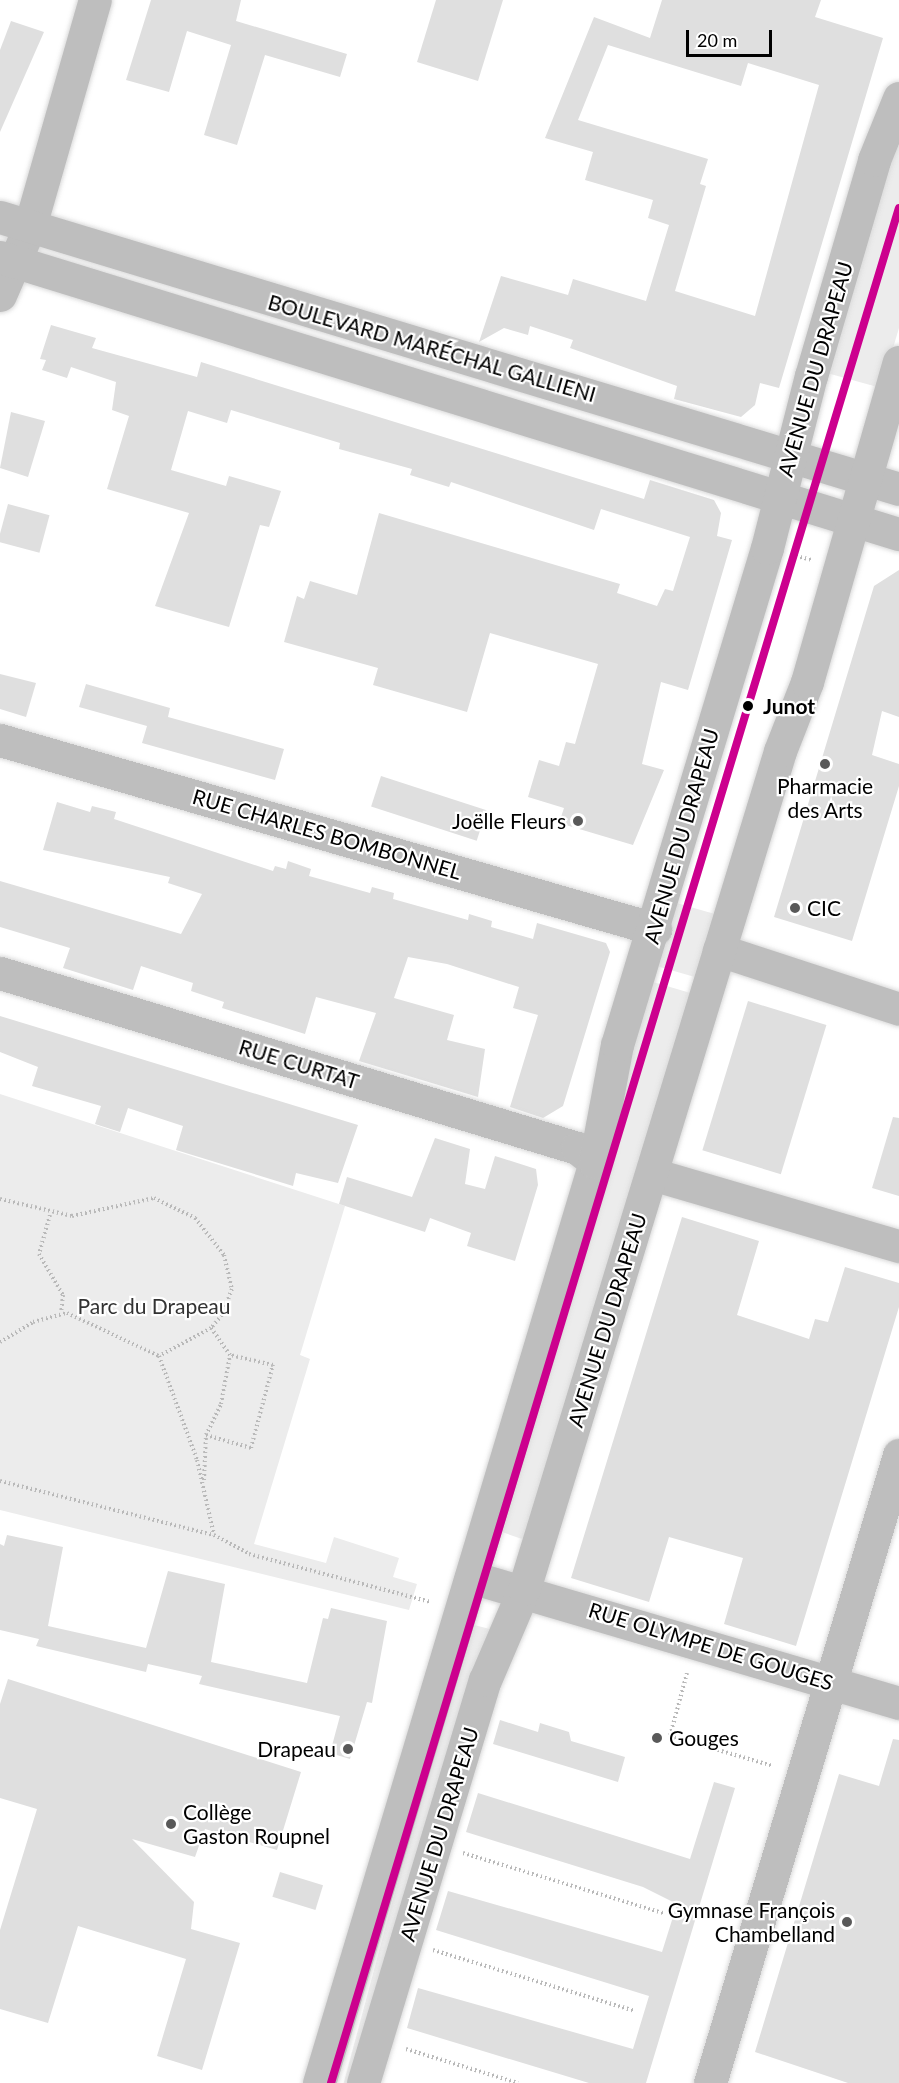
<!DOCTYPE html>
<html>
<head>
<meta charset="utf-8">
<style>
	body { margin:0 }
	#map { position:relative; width:899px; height:2083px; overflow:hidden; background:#fff; font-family:Lato,sans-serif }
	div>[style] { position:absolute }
	.green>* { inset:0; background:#ececec; transform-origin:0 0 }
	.building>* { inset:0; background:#dfdfdf; transform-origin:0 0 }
	.path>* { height:4px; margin-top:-2px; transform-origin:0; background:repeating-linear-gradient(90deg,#b9b9b9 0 1.5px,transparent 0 4.5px) }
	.roads { filter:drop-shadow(0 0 2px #dbdbdb) drop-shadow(0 0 2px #dbdbdb) }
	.minor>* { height:33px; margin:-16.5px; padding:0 16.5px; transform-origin:16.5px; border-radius:16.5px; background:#bebebe }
	.major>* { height:33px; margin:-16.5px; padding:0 16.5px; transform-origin:16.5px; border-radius:16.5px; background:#bebebe }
	.tram-1>* { height:8px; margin:-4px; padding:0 4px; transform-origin:4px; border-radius:4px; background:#cc008e }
	.dots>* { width:16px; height:16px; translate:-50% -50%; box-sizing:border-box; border:3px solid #fff; border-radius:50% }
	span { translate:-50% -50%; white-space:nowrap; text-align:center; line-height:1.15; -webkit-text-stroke:4.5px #fff; paint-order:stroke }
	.street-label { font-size:21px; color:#000 }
	.stop-label { font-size:21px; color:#000; font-weight:700 }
	.left { translate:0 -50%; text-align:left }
	.poi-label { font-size:21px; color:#000 }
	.right { translate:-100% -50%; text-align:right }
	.park-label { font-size:21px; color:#333 }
	.scale { position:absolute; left:686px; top:30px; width:86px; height:27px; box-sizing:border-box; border:3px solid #000; border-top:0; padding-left:8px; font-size:18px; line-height:21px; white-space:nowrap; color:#000; -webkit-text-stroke:4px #fff; paint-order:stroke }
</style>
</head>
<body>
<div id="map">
	<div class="green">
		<i style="clip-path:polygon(899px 134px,899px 328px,881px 388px,827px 373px)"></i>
		<i style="left:673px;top:902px;width:48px;height:66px;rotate:16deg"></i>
		<i style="clip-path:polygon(650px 981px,697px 995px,531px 1542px,493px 1529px)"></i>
		<i style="clip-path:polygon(0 1094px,345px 1206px,300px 1355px,310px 1359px,254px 1544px,326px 1563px,334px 1537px,399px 1558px,393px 1577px,417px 1584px,409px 1610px,0 1510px)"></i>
		<i style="left:467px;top:1623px;width:30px;height:481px;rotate:15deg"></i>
	</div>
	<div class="building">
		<i style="clip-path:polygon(151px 0,241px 0,236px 21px,347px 54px,340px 77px,265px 55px,237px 145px,204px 135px,231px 45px,187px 31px,169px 92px,126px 80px)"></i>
		<i style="clip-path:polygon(436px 0,503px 0,478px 81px,417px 62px)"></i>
		<i style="clip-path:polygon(evenodd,662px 0,821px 0,815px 17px,883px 38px,779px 388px,760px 383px,755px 405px,741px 417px,674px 399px,677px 386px,570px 348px,573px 340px,530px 326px,528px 335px,504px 328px,479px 342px,501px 276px,568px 295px,573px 279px,646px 301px,669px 225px,648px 218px,653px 200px,585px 180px,593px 152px,545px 138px,594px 17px,650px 38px,662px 0,608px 45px,741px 86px,748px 63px,819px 85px,755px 316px,675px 291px,706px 186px,700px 184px,708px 159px,578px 120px,608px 45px)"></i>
		<i style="clip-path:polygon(11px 21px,44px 32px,0 132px,0 50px)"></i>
		<i style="clip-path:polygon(51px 325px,96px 338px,92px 348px,197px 377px,201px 362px,644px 499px,650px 480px,714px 500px,721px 513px,717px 536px,732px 540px,688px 690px,661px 682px,642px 764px,664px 770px,633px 845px,559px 823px,564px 808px,528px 797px,539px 760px,559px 766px,566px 742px,575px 744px,598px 664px,490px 633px,467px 712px,373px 685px,378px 668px,284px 642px,297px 596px,304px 599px,310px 581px,357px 595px,379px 513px,620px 584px,617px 593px,657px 606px,665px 589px,673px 591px,690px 537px,601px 509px,594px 530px,451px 482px,449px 487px,410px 475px,412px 469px,339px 449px,340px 443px,231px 410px,227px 423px,188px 411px,171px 470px,226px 486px,229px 476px,281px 491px,269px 527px,260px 525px,229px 627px,155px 606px,189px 513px,107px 489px,129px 416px,112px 410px,116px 382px,71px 367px,67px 378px,42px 370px,46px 360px,40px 359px)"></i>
		<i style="clip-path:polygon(11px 412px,45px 421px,28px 477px,0 468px)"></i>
		<i style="left:8px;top:504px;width:43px;height:39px;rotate:15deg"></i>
		<i style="clip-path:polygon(899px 570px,899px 717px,882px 711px,872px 755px,899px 764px,899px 786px,852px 941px,774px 917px,874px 586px)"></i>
		<i style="clip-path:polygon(0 674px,36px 683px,26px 717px,0 709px)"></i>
		<i style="clip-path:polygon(86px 684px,170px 708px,168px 717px,284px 749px,275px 780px,142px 743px,147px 726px,79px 707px)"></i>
		<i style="left:381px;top:776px;width:111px;height:32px;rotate:18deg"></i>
		<i style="clip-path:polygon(57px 802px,90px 812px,92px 806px,116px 812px,114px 819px,273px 871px,275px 866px,286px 869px,288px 861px,311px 869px,309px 876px,370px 893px,372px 887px,394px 893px,393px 899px,468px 920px,469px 914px,492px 921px,491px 927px,533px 939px,537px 923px,606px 943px,610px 952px,563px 1106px,543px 1118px,510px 1107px,538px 1015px,513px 1008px,519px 987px,447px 964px,408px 957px,394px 998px,454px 1015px,447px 1040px,485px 1049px,478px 1097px,359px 1061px,376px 1013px,316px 997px,305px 1034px,222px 1008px,224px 1002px,191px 991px,193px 983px,141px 966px,133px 990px,63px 968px,70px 948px,0 927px,0 881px,181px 934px,202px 894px,168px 883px,170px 877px,43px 850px)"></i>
		<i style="left:748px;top:1001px;width:82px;height:156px;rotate:17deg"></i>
		<i style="clip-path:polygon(0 1016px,358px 1125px,338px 1183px,296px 1173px,293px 1186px,176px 1150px,183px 1126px,128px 1108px,120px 1132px,95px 1124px,101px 1106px,32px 1086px,38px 1067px,0 1052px)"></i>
		<i style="clip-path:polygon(893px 1117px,899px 1118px,899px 1196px,872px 1188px)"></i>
		<i style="clip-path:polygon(435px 1138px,470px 1149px,465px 1184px,485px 1189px,495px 1156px,536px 1169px,538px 1185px,515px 1261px,467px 1246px,471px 1233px,430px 1218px,425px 1232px,339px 1204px,347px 1177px,412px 1197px)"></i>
		<i style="clip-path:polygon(682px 1217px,759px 1241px,737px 1315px,809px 1339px,815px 1319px,828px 1322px,845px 1267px,899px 1283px,899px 1307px,796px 1646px,724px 1624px,743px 1558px,669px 1537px,649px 1602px,571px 1578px)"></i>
		<i style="clip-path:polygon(7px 1535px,63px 1547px,48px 1626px,146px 1648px,168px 1571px,225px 1584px,211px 1662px,307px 1683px,323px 1618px,328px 1619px,331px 1608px,387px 1621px,372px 1703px,367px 1702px,350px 1759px,330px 1753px,340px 1716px,199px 1684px,202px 1676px,148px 1664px,146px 1672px,36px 1646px,39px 1639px,0 1630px,0 1544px,4px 1546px)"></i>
		<i style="clip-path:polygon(8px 1679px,301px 1772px,277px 1850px,205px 1829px,195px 1857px,132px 1839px,194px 1902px,191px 1929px,240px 1943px,202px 2070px,157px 2056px,186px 1959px,78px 1926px,48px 2023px,0 2009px,0 1930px,37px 1809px,0 1798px,0 1704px)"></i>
		<i style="clip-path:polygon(500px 1720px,538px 1732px,540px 1723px,569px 1732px,571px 1741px,625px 1757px,618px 1782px,493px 1744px)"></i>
		<i style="clip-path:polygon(893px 1739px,899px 1740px,899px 2083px,848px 2083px,755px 2052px,839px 1774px,879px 1786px)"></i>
		<i style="clip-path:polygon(714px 1782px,735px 1788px,646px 2083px,589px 2083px,407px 2028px,418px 1988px,633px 2049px,649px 1996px,436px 1930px,448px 1891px,662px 1952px,677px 1904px,643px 1887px,466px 1832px,478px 1793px,690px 1859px)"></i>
		<i style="left:280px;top:1872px;width:45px;height:26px;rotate:17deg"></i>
	</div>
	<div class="path">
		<i style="left:796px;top:556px;width:16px;rotate:14deg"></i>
		<i style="left:0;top:1199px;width:74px;rotate:13.3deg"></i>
		<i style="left:72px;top:1216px;width:84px;rotate:-12.4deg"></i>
		<i style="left:154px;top:1198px;width:46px;rotate:26deg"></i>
		<i style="left:195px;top:1218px;width:47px;rotate:51.9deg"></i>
		<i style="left:224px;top:1255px;width:35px;rotate:77deg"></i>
		<i style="left:232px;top:1289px;width:28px;rotate:111deg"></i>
		<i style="left:222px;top:1315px;width:17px;rotate:130deg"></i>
		<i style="left:211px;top:1328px;width:59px;rotate:151.7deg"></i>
		<i style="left:159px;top:1356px;width:111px;rotate:69.9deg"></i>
		<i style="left:197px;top:1460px;width:77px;rotate:77.2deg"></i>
		<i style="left:50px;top:1215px;width:41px;rotate:105.8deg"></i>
		<i style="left:39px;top:1254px;width:48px;rotate:59.7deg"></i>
		<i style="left:63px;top:1295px;width:18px;rotate:96deg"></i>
		<i style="left:0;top:1342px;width:39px;rotate:-31deg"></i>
		<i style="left:33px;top:1322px;width:35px;rotate:-15deg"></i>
		<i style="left:67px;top:1313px;width:102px;rotate:25.1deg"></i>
		<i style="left:206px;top:1435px;width:47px;rotate:16.1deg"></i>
		<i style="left:251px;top:1448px;width:86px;rotate:-75.2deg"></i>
		<i style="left:273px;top:1365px;width:44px;rotate:-166.9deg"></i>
		<i style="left:204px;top:1480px;width:45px;rotate:-87.5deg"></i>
		<i style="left:206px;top:1435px;width:34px;rotate:-64deg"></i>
		<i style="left:221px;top:1404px;width:50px;rotate:-79.6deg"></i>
		<i style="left:230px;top:1355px;width:33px;rotate:-125deg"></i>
		<i style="left:0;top:1481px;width:221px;rotate:14.2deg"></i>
		<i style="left:214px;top:1535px;width:40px;rotate:28deg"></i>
		<i style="left:249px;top:1554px;width:188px;rotate:14.8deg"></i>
		<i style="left:687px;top:1673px;width:65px;rotate:105.1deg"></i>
		<i style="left:670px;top:1736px;width:107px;rotate:16.2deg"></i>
		<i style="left:463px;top:1853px;width:209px;rotate:16.7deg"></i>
		<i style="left:433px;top:1950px;width:211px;rotate:16.8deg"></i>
		<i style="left:406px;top:2049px;width:117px;rotate:16.9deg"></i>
	</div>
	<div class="roads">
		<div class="minor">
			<i style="left:0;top:295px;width:75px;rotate:-66.5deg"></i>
			<i style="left:30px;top:226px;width:235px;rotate:-74deg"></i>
			<i style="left:0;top:740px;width:682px;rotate:16.1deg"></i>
			<i style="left:719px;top:950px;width:189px;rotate:18.1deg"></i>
			<i style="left:0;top:973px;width:603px;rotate:16.87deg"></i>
			<i style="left:577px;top:1148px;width:23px;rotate:38deg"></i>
			<i style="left:652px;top:1174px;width:257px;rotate:16.3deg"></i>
			<i style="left:471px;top:1577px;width:446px;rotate:16.4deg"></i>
			<i style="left:710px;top:2083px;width:656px;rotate:-73.25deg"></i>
		</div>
		<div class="major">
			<i style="left:0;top:217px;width:939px;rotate:16.83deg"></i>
			<i style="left:0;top:257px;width:941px;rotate:17.13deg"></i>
			<i style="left:319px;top:2083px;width:961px;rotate:-73.32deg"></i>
			<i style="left:595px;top:1162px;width:119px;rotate:-79.4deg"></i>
			<i style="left:617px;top:1045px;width:519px;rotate:-73.21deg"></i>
			<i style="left:767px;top:548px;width:178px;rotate:-75.7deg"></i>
			<i style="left:811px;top:376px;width:225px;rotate:-73.7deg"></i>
			<i style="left:874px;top:160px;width:67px;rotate:-68deg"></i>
			<i style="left:363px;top:2083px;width:421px;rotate:-73.2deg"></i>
			<i style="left:485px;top:1680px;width:99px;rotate:-66.8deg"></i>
			<i style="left:524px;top:1589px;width:876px;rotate:-73.01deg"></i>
			<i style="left:780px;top:751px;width:74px;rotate:-68.6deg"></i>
			<i style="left:807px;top:682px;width:333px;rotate:-74deg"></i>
		</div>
	</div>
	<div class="tram-1">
		<i style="left:331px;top:2083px;width:1959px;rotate:-73.15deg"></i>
	</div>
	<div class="dots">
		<i style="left:748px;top:706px;background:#000"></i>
		<i style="left:825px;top:764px;background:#595959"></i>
		<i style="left:578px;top:821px;background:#595959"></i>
		<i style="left:795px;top:908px;background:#595959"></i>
		<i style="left:657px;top:1738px;background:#595959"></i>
		<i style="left:348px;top:1749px;background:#595959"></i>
		<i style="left:171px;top:1824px;background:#595959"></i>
		<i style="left:847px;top:1922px;background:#595959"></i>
	</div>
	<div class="street-label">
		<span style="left:432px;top:348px;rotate:16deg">BOULEVARD MARÉCHAL GALLIENI</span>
		<span style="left:815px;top:369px;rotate:-74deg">AVENUE DU DRAPEAU</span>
		<span style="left:327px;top:834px;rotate:16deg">RUE CHARLES BOMBONNEL</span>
		<span style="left:681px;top:836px;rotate:-74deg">AVENUE DU DRAPEAU</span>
		<span style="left:299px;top:1064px;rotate:17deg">RUE CURTAT</span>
		<span style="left:607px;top:1320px;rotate:-73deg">AVENUE DU DRAPEAU</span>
		<span style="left:711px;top:1646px;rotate:17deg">RUE OLYMPE DE GOUGES</span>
		<span style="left:439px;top:1834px;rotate:-73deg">AVENUE DU DRAPEAU</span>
	</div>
	<div class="stop-label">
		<span class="left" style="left:763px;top:706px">Junot</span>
	</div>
	<div class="poi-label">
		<span style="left:825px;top:798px">Pharmacie<br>des Arts</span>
		<span class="right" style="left:566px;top:821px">Joëlle Fleurs</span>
		<span class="left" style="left:807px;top:908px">CIC</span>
		<span class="left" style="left:669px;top:1738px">Gouges</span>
		<span class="right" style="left:336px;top:1749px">Drapeau</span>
		<span class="left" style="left:183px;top:1824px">Collège<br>Gaston Roupnel</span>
		<span class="right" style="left:835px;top:1922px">Gymnase François<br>Chambelland</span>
	</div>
	<div class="park-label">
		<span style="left:154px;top:1306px">Parc du Drapeau</span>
	</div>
	<div class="scale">20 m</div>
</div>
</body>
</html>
